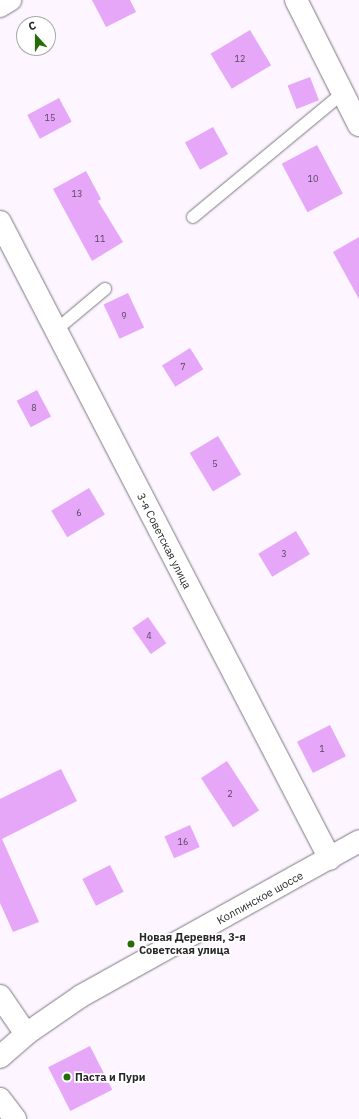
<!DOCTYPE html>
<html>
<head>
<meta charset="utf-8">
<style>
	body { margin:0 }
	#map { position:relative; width:359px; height:1119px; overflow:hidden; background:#fdf5ff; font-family:"IBM Plex Sans",sans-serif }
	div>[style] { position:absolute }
	.building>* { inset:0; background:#e7a7f8; transform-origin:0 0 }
	.roads { filter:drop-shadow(0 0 1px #7e7780) drop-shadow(0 0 1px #7e7780) }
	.service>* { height:12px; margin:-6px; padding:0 6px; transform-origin:6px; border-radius:6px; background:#fff }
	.minor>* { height:22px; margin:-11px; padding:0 11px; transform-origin:11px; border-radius:11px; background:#fff }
	.secondary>* { height:22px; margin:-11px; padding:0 11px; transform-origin:11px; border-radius:11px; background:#fff }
	.dots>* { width:11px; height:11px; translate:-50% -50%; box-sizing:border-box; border:2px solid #fff; border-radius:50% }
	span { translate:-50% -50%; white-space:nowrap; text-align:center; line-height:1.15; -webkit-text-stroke:3.5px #fff; paint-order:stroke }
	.number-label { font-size:9px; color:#58465d }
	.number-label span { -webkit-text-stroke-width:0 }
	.street-label { font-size:11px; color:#282629 }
	.poi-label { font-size:11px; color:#282629; font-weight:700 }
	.left { translate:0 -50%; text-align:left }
	.north { position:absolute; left:16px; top:16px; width:40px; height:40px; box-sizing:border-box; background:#fff; border:1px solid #a9a8a9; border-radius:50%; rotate:339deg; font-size:11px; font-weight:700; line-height:16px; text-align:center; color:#282629 }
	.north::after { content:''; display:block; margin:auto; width:14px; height:18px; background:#276d07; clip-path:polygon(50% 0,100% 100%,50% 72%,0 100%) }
</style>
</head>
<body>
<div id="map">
	<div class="building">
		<i style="clip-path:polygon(92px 0,130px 0,136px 12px,106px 27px)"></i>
		<i style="left:250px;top:30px;width:41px;height:46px;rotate:59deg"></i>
		<i style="left:310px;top:77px;width:25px;height:24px;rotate:69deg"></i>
		<i style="left:59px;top:98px;width:27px;height:36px;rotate:62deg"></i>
		<i style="left:213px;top:127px;width:31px;height:32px;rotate:61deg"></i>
		<i style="left:317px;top:145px;width:55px;height:40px;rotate:62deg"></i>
		<i style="clip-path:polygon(86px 171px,101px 199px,98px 201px,123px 242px,92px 261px,53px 189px)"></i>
		<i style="clip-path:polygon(359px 237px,359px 299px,333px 252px)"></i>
		<i style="left:128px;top:293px;width:38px;height:27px;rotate:65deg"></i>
		<i style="left:190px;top:348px;width:25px;height:33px;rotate:58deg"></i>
		<i style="left:37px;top:390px;width:30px;height:23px;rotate:62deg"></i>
		<i style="left:218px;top:436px;width:45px;height:33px;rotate:59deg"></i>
		<i style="left:89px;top:488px;width:31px;height:44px;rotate:59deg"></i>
		<i style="left:296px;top:531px;width:27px;height:44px;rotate:59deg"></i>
		<i style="left:148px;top:617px;width:32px;height:19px;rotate:55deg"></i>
		<i style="left:330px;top:725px;width:35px;height:37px;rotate:63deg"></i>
		<i style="left:227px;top:761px;width:59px;height:31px;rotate:57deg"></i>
		<i style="clip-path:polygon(61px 769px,77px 801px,2px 839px,39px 922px,13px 932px,0 903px,0 799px)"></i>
		<i style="left:190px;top:825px;width:24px;height:28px;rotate:66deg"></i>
		<i style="left:110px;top:865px;width:30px;height:31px;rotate:63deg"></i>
		<i style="left:90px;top:1046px;width:49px;height:47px;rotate:63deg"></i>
	</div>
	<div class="roads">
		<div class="service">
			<i style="left:193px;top:217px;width:195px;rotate:-39.6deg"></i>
			<i style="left:56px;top:330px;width:64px;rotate:-39.9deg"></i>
		</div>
		<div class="minor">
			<i style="left:296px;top:0;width:140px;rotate:63.3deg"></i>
			<i style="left:0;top:6px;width:12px;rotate:-31deg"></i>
			<i style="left:0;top:222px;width:717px;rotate:62.61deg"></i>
			<i style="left:0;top:996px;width:46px;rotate:55.6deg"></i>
			<i style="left:0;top:1099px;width:25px;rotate:53deg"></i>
		</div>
		<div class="secondary">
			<i style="left:0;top:1057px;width:35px;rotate:-41deg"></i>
			<i style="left:26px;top:1034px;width:67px;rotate:-34.6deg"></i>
			<i style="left:81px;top:996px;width:318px;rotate:-29.1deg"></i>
		</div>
	</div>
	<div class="dots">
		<i style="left:131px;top:944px;background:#276d07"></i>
		<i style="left:67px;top:1077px;background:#276d07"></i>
	</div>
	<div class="number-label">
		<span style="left:240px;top:59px">12</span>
		<span style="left:50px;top:118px">15</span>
		<span style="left:313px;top:179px">10</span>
		<span style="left:77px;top:194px">13</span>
		<span style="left:100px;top:239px">11</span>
		<span style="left:124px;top:316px">9</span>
		<span style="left:183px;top:367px">7</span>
		<span style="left:34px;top:408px">8</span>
		<span style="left:215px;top:464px">5</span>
		<span style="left:79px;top:513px">6</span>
		<span style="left:284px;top:554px">3</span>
		<span style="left:149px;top:636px">4</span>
		<span style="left:322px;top:749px">1</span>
		<span style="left:230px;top:794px">2</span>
		<span style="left:183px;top:842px">16</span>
	</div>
	<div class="street-label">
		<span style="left:164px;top:541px;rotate:63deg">3-я Советская улица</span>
		<span style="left:260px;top:898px;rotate:-29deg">Колпинское шоссе</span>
	</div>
	<div class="poi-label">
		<span class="left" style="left:139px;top:944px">Новая Деревня, 3-я<br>Советская улица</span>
		<span class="left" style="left:75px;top:1077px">Паста и Пури</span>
	</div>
	<div class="north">С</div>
</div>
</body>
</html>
